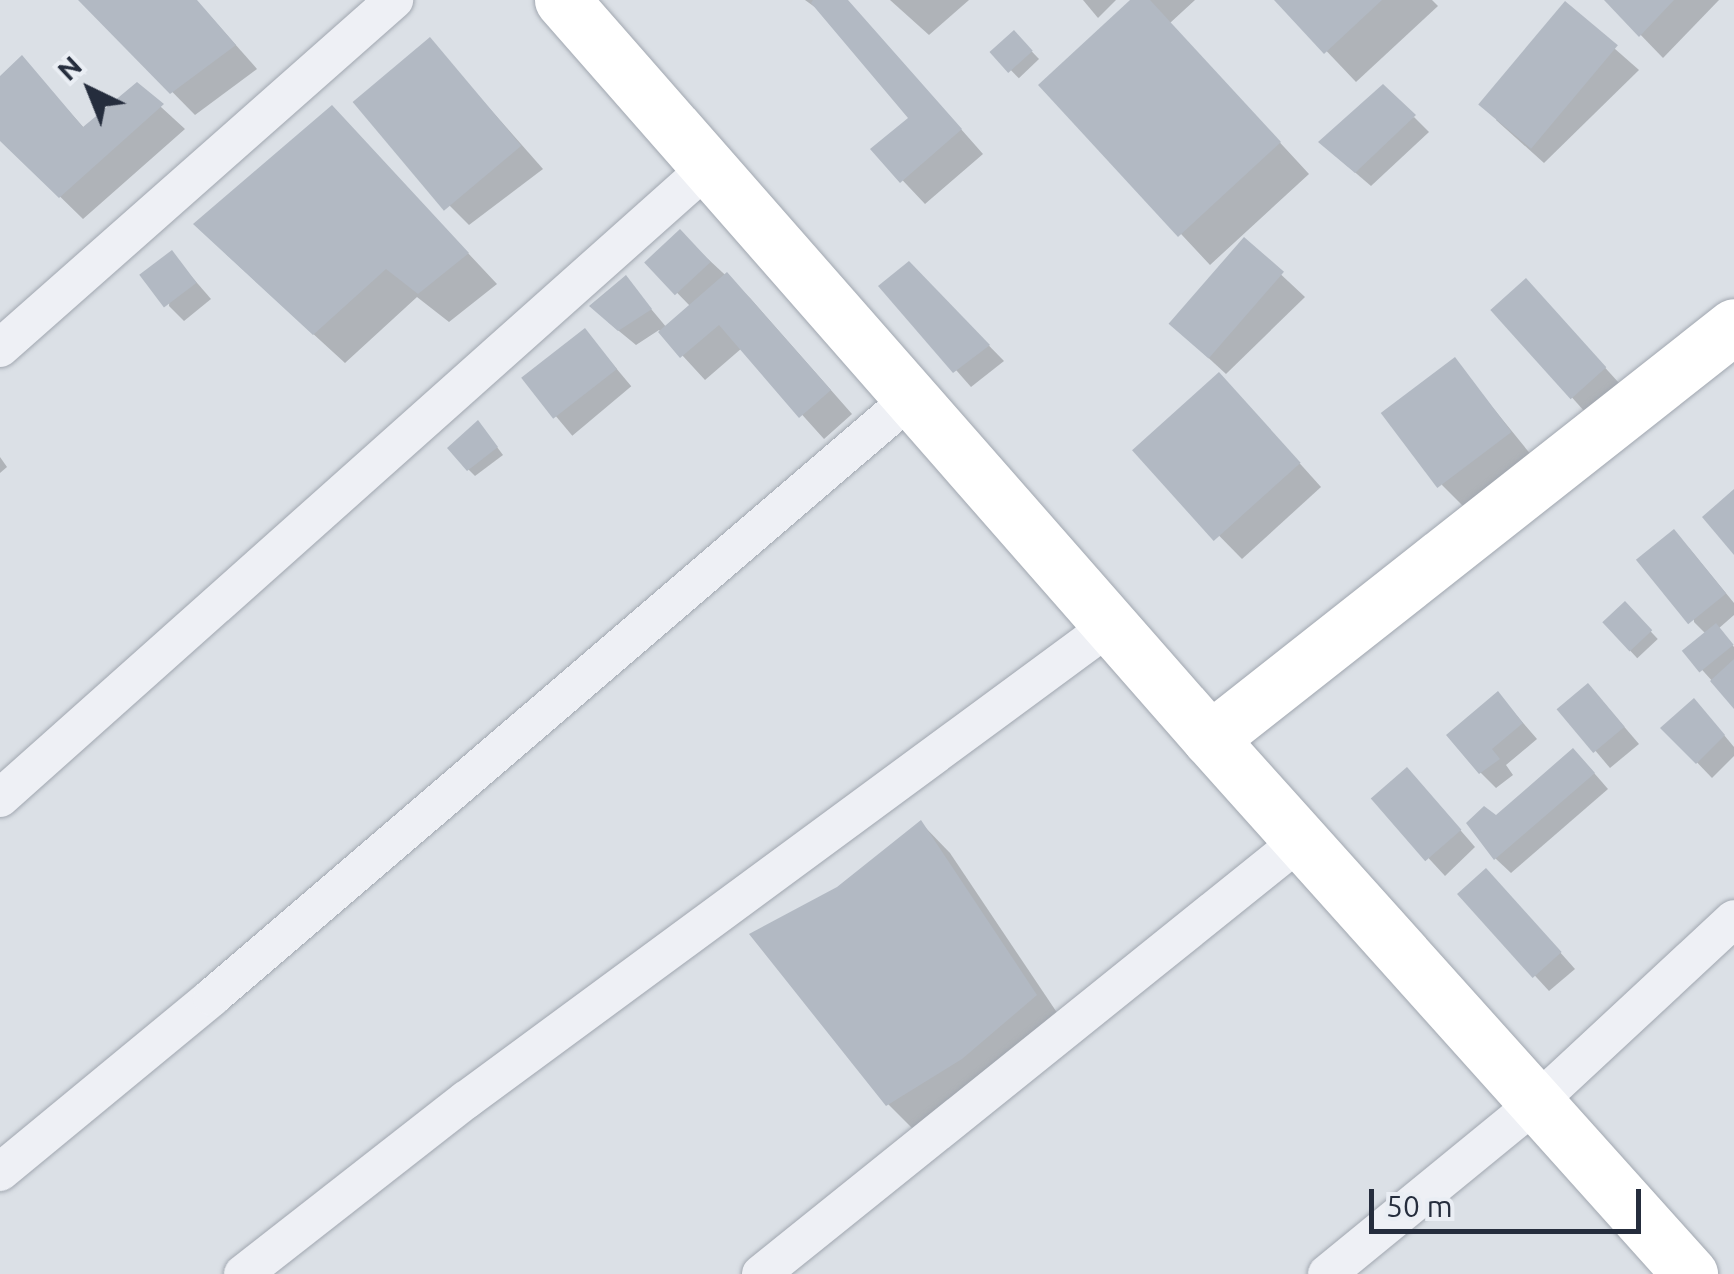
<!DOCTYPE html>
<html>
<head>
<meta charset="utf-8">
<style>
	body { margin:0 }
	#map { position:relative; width:1734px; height:1274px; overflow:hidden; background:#dbe0e6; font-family:Ubuntu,sans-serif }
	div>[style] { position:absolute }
	.shadow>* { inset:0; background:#0003; transform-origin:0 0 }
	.building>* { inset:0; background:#b2b9c3; transform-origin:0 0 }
	.roads { filter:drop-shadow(0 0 2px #a1a7b0) drop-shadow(0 0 2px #a1a7b0) }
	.street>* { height:38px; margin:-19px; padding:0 19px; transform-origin:19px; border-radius:19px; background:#eef0f5 }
	.secondary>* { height:55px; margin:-27.5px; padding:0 27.5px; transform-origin:27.5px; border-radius:27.5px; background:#fff }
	span { translate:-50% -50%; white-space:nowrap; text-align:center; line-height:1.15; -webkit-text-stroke:8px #eaeef4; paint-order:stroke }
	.north { position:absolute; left:40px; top:40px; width:100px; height:100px; -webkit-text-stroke:8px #eaeef4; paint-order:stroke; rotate:317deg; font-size:28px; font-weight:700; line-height:40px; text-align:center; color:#252d3d }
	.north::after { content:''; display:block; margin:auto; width:35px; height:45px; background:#252d3d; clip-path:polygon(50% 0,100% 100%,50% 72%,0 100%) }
	.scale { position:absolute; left:1369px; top:1189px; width:272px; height:45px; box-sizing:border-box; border:5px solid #252d3d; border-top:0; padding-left:12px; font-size:30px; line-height:35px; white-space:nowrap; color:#252d3d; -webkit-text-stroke:8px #eaeef4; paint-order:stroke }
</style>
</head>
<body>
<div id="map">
	<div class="shadow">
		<i style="clip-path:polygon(82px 0,196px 0,257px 69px,195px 115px)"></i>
		<i style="clip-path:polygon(805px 0,847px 0,983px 154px,925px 204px,873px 149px,912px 118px,823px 13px)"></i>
		<i style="clip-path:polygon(890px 0,969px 0,929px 35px)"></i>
		<i style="clip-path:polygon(1083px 0,1116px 0,1098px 18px)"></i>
		<i style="clip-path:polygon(1134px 0,1195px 0,1170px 23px,1309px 174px,1210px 265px,1042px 85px)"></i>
		<i style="clip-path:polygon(1278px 0,1432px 0,1438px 6px,1356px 82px)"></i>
		<i style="clip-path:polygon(1607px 0,1719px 0,1663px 58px)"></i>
		<i style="clip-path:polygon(1565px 5px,1639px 70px,1544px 163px,1496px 120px)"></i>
		<i style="left:1014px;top:33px;width:36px;height:28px;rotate:46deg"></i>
		<i style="clip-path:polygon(430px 41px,543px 169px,469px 225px,446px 202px)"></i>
		<i style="clip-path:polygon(22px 59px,85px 129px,137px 85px,185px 129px,83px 219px,0 138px,0 80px)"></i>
		<i style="clip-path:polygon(1414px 117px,1429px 132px,1371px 186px,1337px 157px)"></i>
		<i style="clip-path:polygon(361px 139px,497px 284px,449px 322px,417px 297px,345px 363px,226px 254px)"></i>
		<i style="clip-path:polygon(680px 233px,750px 298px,852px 414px,824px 439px,742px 348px,705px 380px,659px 330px,636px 345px,608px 322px,626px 279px,667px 328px,691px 307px,649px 264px)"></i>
		<i style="clip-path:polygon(1244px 240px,1305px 297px,1226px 374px,1189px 340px)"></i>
		<i style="clip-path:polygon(172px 254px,211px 299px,184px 321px,169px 306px)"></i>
		<i style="clip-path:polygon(909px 264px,1004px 361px,971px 387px,882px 286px)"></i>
		<i style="clip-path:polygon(1541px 297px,1619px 383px,1585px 412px,1493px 309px)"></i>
		<i style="left:585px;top:331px;width:72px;height:77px;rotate:50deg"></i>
		<i style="clip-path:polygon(1454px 360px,1532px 456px,1465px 508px,1442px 485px)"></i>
		<i style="clip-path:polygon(1242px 399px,1321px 487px,1242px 559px,1138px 453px)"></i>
		<i style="clip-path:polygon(485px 431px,503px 455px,475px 476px,468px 469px)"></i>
		<i style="clip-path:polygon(0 457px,7px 467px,0 473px)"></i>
		<i style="clip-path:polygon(1689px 548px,1734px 603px,1734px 615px,1718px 629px,1734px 647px,1734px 705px,1685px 651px,1706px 634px,1694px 622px)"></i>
		<i style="left:1625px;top:604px;width:48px;height:28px;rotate:47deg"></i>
		<i style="clip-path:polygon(1498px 694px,1537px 739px,1506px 765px,1513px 775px,1496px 788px,1480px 772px)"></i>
		<i style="clip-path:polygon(1603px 702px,1639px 744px,1610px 768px,1561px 710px)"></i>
		<i style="clip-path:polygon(1709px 717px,1734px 747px,1734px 756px,1712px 778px,1664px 728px)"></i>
		<i style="clip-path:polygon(1588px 766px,1608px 789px,1511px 873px,1495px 858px,1496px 819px)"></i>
		<i style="clip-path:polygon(1422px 786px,1475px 847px,1445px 876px,1375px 800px)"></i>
		<i style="clip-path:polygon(921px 823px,950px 853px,1066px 1026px,918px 1134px,888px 1104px,839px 889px)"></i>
		<i style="clip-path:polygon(1501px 886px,1575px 969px,1549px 991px,1461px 895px)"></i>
	</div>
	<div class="building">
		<i style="clip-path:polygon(78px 0,197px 0,236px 45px,170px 94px)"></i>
		<i style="clip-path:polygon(813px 0,848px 0,962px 129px,900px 183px,870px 149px,908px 118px,811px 3px)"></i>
		<i style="clip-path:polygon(1130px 0,1150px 0,1281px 142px,1178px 237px,1038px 85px)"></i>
		<i style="clip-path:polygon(1274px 0,1382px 0,1324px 54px)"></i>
		<i style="clip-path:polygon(1604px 0,1674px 0,1639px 37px)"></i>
		<i style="left:1565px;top:1px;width:69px;height:135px;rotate:40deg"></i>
		<i style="left:1014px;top:30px;width:28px;height:33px;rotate:48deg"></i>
		<i style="left:430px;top:37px;width:142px;height:101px;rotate:50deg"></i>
		<i style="clip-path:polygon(22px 55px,83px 127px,137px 82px,164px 104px,59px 198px,0 141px,0 76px)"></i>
		<i style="clip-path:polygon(1383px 84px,1416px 115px,1355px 173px,1318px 142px)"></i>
		<i style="clip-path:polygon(332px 105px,469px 253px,418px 294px,386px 269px,313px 335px,193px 224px)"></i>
		<i style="left:680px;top:229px;width:45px;height:49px;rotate:47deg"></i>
		<i style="left:1244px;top:237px;width:53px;height:115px;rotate:41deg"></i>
		<i style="left:172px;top:250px;width:41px;height:41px;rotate:53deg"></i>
		<i style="clip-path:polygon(909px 261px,990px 345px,953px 373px,878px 286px)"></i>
		<i style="clip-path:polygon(727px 272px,831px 390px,799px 418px,719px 325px,680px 358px,658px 332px)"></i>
		<i style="clip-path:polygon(626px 275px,652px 309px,618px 331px,589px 306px)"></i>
		<i style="left:1526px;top:278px;width:120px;height:48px;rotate:48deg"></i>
		<i style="left:585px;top:328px;width:52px;height:81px;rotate:52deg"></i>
		<i style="left:1455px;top:357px;width:94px;height:93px;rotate:53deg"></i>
		<i style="left:1219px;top:372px;width:122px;height:117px;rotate:48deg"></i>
		<i style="clip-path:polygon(478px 420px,498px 447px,467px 471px,447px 448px)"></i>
		<i style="clip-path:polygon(1734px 489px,1734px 555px,1702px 517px)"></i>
		<i style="left:1674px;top:529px;width:83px;height:49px;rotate:51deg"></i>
		<i style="left:1625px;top:601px;width:40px;height:31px;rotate:47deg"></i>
		<i style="left:1716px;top:623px;width:28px;height:44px;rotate:51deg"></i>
		<i style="clip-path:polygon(1734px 659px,1734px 709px,1710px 681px)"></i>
		<i style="left:1588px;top:683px;width:57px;height:41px;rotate:50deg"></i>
		<i style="clip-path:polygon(1498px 691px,1523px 723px,1492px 749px,1500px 759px,1479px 774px,1446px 735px)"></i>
		<i style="clip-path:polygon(1694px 698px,1725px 735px,1696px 764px,1660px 728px)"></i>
		<i style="clip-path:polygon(1573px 748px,1595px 773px,1494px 860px,1466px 823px,1484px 806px,1496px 815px)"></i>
		<i style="left:1407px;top:767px;width:83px;height:48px;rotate:49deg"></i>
		<i style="clip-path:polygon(921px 820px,1037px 995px,962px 1059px,886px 1106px,749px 934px,837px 887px)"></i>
		<i style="left:1486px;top:868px;width:113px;height:39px;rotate:48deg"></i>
	</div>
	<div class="roads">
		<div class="street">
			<i style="left:0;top:348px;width:526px;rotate:-41.45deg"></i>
			<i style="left:0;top:798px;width:948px;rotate:-41.71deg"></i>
			<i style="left:0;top:1172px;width:275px;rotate:-39.5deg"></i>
			<i style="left:212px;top:997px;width:921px;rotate:-40.59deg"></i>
			<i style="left:243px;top:1274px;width:283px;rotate:-38deg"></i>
			<i style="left:466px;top:1100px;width:801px;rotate:-36.37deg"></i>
			<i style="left:761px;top:1274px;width:693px;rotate:-38.79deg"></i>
			<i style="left:1327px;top:1274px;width:270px;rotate:-39.3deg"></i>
			<i style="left:1536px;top:1103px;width:270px;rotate:-42.9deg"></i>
		</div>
		<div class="secondary">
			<i style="left:562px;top:0;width:983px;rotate:48.75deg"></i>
			<i style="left:1210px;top:739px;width:719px;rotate:48.1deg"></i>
			<i style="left:1210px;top:739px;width:667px;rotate:-38.24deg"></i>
		</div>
	</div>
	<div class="north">N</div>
	<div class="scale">50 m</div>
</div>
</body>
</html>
